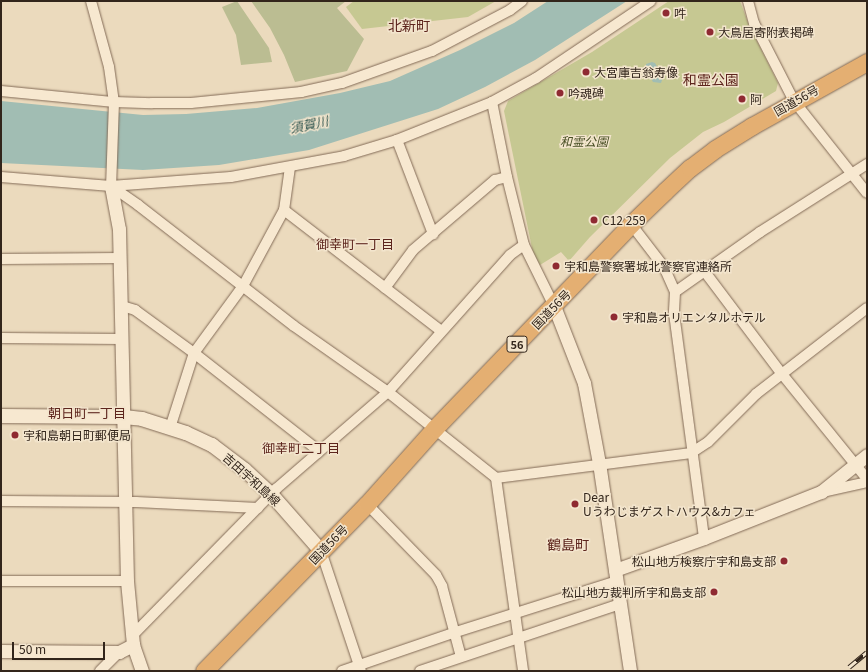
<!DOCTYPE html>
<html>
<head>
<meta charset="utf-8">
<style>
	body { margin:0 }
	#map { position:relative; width:868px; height:672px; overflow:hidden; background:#ebdabd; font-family:Georgia,"Noto Sans JP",serif }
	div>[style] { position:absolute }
	.green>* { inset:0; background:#c6c892 }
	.cemetery>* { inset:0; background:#bbbd92 }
	.water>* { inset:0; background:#a1bdb3 }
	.roads { filter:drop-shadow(0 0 1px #836b57) drop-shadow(0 0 1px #836b57) }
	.minor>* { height:10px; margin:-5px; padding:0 5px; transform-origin:5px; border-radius:5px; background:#f7e8d0 }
	.tertiary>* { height:13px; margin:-6.5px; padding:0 6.5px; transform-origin:6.5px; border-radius:6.5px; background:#f7e8d0 }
	.secondary>* { height:14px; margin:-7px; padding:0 7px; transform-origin:7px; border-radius:7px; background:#f7e8d0 }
	.trunk>* { height:17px; margin:-8.5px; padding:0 8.5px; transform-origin:8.5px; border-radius:8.5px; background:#e4af72 }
	.rail>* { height:4.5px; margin-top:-2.25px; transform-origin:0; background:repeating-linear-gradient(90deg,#f3e5cd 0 9px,#32251b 0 18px); box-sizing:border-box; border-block:1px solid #32251b }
	.dots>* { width:11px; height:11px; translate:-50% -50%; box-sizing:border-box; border:2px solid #f3e5cd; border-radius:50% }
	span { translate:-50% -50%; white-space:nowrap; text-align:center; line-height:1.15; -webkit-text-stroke:3px #f3e5cd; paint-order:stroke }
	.shield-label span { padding:1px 3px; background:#f3e5cd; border:1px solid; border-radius:3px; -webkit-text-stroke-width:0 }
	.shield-label { font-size:11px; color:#32251b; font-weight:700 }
	.poi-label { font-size:12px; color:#32251b }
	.left { translate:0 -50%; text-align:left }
	.right { translate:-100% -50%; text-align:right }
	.street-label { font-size:12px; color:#32251b }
	.park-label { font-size:12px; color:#474e23; font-style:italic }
	.water-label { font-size:13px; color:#2b524c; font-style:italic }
	.neighbourhood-label { font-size:13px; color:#5d251d }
	.quarter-label { font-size:14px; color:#5d251d }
	.frame { position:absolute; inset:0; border:2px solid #32251b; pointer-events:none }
	.scale { position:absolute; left:12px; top:642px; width:93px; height:18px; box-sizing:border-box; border:2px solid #32251b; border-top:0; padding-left:5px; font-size:12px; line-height:14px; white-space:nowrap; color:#32251b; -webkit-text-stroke:3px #f3e5cd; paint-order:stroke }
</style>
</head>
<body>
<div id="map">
	<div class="green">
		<i style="clip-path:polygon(354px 1px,496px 1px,468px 17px,362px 29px,346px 7px)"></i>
		<i style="clip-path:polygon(669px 1px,740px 1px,749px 25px,778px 83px,776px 91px,724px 122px,703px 132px,670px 158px,590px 237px,569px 261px,561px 252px,540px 265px,533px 253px,504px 111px,508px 101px,592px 52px)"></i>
	</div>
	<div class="cemetery">
		<i style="clip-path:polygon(237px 1px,269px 48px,272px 62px,241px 65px,236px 35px,222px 7px)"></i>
		<i style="clip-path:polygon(251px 1px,346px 1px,337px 8px,364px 39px,347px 71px,295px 82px,284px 55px,270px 28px)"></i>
	</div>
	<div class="water">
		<i style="clip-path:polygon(548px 1px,627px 1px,535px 60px,485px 87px,438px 109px,309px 150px,219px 165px,143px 170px,1px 163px,1px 101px,143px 115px,186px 114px,257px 108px,340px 93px,390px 81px,460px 50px,514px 23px)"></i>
		<i style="clip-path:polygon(652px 62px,655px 63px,663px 77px,661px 83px,653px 82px,646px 70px,646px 64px)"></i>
	</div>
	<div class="roads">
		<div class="minor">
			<i style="left:91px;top:1px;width:68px;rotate:74.7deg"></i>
			<i style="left:109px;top:67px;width:35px;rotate:82deg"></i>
			<i style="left:114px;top:102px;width:84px;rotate:92deg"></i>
			<i style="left:748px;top:1px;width:23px;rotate:75deg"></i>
			<i style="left:754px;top:23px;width:88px;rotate:62.9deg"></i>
			<i style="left:794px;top:101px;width:117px;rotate:51.6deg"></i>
			<i style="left:1px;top:91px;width:114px;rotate:5.6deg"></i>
			<i style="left:114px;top:102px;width:38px;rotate:2deg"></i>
			<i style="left:152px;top:103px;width:39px"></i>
			<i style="left:191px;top:103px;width:111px;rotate:-5.7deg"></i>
			<i style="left:301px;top:92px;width:42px;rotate:-12.4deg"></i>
			<i style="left:342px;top:83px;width:96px;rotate:-19.6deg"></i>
			<i style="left:432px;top:51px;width:88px;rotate:-27.7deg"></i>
			<i style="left:510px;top:10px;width:15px;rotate:-37deg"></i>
			<i style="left:492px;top:102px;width:76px;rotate:78.7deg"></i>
			<i style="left:507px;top:177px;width:70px;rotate:76deg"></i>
			<i style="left:524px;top:245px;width:68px;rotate:63.8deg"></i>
			<i style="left:397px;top:140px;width:101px;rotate:69deg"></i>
			<i style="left:290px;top:167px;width:43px;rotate:97.9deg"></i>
			<i style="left:284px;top:210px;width:198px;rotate:37.6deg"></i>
			<i style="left:1px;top:177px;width:110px;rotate:4.7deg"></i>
			<i style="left:111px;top:186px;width:120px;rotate:-4.3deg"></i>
			<i style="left:231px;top:177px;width:115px;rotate:-10.5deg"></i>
			<i style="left:344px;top:156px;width:55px;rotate:-16.8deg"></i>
			<i style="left:397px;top:140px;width:102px;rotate:-21.8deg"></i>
			<i style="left:492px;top:102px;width:50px;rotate:-28.6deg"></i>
			<i style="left:536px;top:78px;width:138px;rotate:-33.8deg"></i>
			<i style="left:111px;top:186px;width:33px;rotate:35deg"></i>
			<i style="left:138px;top:205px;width:197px;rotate:37.8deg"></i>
			<i style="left:294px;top:326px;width:115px;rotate:35.1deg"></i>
			<i style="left:388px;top:392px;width:138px;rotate:38.5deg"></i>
			<i style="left:496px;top:478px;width:195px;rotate:82deg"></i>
			<i style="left:631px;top:224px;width:54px;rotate:52.5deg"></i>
			<i style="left:664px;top:267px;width:27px;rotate:66deg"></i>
			<i style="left:675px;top:292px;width:21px;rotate:93deg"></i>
			<i style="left:674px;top:313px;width:227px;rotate:82.4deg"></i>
			<i style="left:1px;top:259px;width:119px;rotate:-0.5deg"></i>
			<i style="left:705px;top:272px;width:128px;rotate:53deg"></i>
			<i style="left:782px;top:374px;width:135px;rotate:51deg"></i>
			<i style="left:385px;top:288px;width:47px;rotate:-53.6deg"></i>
			<i style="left:413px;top:250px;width:108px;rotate:-40.5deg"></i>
			<i style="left:495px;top:180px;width:12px;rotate:-14deg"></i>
			<i style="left:675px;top:292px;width:104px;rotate:-35.2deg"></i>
			<i style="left:760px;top:232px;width:127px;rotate:-32.4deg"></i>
			<i style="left:122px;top:306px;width:14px;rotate:17deg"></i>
			<i style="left:135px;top:310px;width:73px;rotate:36.1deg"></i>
			<i style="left:194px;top:353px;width:152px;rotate:38.1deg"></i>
			<i style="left:314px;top:447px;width:7px;rotate:56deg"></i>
			<i style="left:1px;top:338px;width:121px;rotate:0.5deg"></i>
			<i style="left:170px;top:428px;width:79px;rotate:-72.3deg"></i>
			<i style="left:194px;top:353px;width:83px;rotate:-53.8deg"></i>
			<i style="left:243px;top:286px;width:86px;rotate:-61.7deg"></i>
			<i style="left:496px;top:478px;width:197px;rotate:-7.3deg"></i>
			<i style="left:691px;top:453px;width:20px;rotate:-33deg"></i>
			<i style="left:708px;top:442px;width:68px;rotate:-45deg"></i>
			<i style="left:756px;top:394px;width:140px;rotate:-37.8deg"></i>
			<i style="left:822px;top:492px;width:46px;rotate:-12.5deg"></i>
			<i style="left:1px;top:501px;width:135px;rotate:0.4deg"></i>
			<i style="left:136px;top:502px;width:122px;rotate:2.8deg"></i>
			<i style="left:367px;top:504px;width:99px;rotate:45.8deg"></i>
			<i style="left:436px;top:575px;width:13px;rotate:61deg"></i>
			<i style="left:442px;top:586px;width:73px;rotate:75deg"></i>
			<i style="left:321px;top:551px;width:126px;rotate:71.6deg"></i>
			<i style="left:1px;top:581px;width:126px"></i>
			<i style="left:132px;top:636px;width:206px;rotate:-45.6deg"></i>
			<i style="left:276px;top:489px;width:148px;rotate:-40.9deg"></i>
			<i style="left:388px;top:392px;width:183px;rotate:-48.3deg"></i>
			<i style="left:510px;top:255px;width:17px;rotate:-36deg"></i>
			<i style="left:100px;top:671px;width:27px;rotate:-45deg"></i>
			<i style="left:342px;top:671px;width:120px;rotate:-18.9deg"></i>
			<i style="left:456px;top:632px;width:169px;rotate:-17.6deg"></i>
			<i style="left:420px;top:671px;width:211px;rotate:-18.5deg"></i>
		</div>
		<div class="tertiary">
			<i style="left:111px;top:186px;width:44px;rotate:79.5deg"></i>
			<i style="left:119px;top:229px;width:352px;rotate:88.7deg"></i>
			<i style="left:127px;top:581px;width:64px;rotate:84.6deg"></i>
			<i style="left:133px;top:645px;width:28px;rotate:71deg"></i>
			<i style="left:554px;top:306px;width:83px;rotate:68.7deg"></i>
			<i style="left:584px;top:383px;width:81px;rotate:79.4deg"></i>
			<i style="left:599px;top:463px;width:210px;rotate:81.5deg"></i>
			<i style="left:615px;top:570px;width:95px;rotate:-19.8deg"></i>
			<i style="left:704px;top:538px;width:126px;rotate:-21.5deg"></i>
			<i style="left:821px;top:492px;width:59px;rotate:-38.8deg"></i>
			<i style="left:1px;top:651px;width:118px;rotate:0.5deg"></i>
			<i style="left:119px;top:652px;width:16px;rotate:-27deg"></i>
		</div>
		<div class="secondary">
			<i style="left:1px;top:416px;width:123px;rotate:0.5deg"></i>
			<i style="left:124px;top:417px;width:18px;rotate:6deg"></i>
			<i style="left:142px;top:419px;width:46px;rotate:17.7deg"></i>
			<i style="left:186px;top:433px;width:29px;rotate:25deg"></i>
			<i style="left:212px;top:445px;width:41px;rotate:37.1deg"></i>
			<i style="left:245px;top:470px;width:35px;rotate:43deg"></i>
			<i style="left:271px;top:494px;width:76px;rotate:48.7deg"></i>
		</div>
		<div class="trunk">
			<i style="left:204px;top:671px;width:233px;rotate:-45.7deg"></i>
			<i style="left:367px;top:504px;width:102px;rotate:-48.2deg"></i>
			<i style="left:435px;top:428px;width:283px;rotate:-46.1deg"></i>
			<i style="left:631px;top:224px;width:47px;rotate:-44.1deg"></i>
			<i style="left:665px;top:191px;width:34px;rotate:-43deg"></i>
			<i style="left:690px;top:168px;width:31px;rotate:-37deg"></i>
			<i style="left:715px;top:149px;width:44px;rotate:-31.9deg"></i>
			<i style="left:752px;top:126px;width:132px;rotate:-29.1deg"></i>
		</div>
	</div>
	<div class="rail">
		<i style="left:849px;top:667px;width:23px;rotate:-40deg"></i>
	</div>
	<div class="dots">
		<i style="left:666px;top:13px;background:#8f2a32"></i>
		<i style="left:710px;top:32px;background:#8f2a32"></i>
		<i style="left:586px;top:72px;background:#8f2a32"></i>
		<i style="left:560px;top:93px;background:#8f2a32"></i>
		<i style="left:742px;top:99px;background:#8f2a32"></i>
		<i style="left:594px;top:220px;background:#8f2a32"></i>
		<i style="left:556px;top:266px;background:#8f2a32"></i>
		<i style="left:614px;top:317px;background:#8f2a32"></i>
		<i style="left:15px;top:435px;background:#8f2a32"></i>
		<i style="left:575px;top:504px;background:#8f2a32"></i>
		<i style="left:784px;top:561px;background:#8f2a32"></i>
		<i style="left:714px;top:592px;background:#8f2a32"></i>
	</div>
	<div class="shield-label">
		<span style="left:517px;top:344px">56</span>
	</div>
	<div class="poi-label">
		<span class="left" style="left:674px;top:13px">吽</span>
		<span class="left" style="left:718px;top:32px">大鳥居寄附表掲碑</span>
		<span class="left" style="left:594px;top:72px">大宮庫吉翁寿像</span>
		<span class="left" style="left:568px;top:93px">吟魂碑</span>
		<span class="left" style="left:750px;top:99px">阿</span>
		<span class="left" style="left:602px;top:220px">C12 259</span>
		<span class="left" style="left:564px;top:266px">宇和島警察署城北警察官連絡所</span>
		<span class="left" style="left:622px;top:317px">宇和島オリエンタルホテル</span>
		<span class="left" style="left:23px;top:435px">宇和島朝日町郵便局</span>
		<span class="left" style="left:583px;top:504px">Dear<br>Uうわじまゲストハウス&amp;カフェ</span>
		<span class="right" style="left:776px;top:561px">松山地方検察庁宇和島支部</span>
		<span class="right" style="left:706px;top:592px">松山地方裁判所宇和島支部</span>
	</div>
	<div class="street-label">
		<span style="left:796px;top:100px;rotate:-29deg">国道56号</span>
		<span style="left:551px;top:309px;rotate:-46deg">国道56号</span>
		<span style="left:252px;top:479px;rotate:42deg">吉田宇和島線</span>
		<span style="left:328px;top:544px;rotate:-46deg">国道56号</span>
	</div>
	<div class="park-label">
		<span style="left:584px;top:141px">和霊公園</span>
	</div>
	<div class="water-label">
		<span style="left:309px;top:125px;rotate:-12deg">須賀川</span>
	</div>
	<div class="neighbourhood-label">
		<span style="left:355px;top:244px">御幸町一丁目</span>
		<span style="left:87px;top:413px">朝日町一丁目</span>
		<span style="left:301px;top:448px">御幸町二丁目</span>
	</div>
	<div class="quarter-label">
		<span style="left:409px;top:25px">北新町</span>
		<span style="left:711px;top:79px">和霊公園</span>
		<span style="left:568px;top:544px">鶴島町</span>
	</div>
	<div class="frame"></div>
	<div class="scale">50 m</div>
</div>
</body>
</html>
